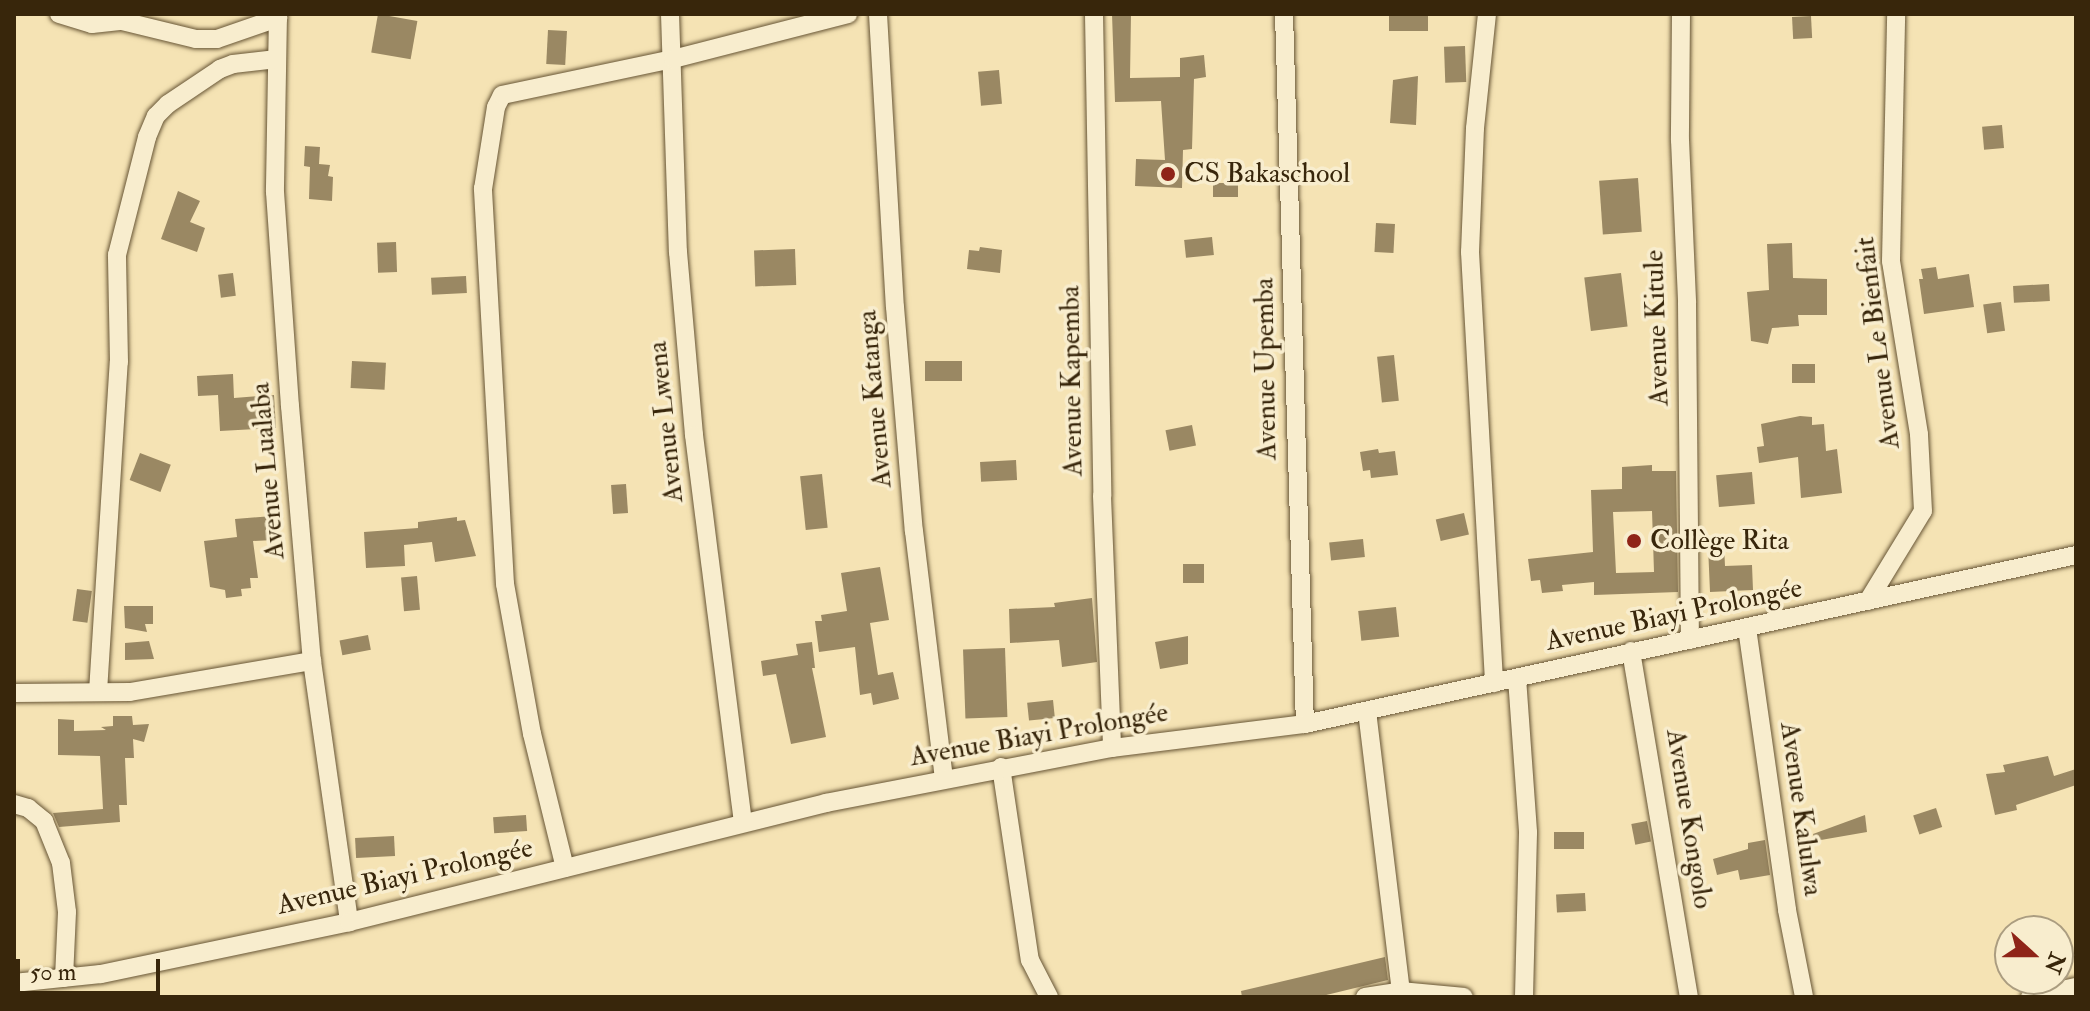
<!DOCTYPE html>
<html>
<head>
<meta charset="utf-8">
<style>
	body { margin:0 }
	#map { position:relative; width:2090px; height:1011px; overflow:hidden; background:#f5e3b4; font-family:"IM FELL Double Pica",serif }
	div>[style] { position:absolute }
	.building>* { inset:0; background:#9a8863; transform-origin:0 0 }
	.roads { filter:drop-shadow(0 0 2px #675535) drop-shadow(0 0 2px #675535) }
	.street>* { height:18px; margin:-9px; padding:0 9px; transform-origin:9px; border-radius:9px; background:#f8edce }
	.dots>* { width:22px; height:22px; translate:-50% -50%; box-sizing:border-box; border:4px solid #f8edce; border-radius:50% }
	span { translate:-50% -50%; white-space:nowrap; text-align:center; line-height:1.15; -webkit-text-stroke:7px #f8edce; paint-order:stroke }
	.poi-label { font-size:28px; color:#38260b }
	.left { translate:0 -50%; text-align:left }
	.street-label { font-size:28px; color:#38260b }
	.frame { position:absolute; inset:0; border:16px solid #38260b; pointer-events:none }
	.north { position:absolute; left:1994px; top:915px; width:80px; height:80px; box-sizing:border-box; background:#f8edce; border:2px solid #ab9d80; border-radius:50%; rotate:111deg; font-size:22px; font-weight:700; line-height:32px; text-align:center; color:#38260b }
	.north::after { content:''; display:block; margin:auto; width:28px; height:36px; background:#8f2418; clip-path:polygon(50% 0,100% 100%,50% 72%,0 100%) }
	.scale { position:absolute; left:16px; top:959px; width:144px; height:36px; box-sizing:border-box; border:4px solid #38260b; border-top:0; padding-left:10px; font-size:24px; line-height:28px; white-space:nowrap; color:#38260b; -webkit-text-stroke:6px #f8edce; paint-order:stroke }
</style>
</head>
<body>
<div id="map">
	<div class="building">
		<i style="left:378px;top:14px;width:40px;height:39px;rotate:10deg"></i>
		<i style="clip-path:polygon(1112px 14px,1131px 14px,1130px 78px,1180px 77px,1180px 58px,1204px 55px,1206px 77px,1194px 79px,1192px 149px,1183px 150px,1182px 188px,1135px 186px,1136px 159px,1165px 160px,1161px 101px,1115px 102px)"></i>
		<i style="left:1389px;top:14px;width:39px;height:17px"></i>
		<i style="left:1811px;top:16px;width:22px;height:19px;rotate:87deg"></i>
		<i style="left:548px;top:30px;width:19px;height:34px;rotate:3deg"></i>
		<i style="left:1465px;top:46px;width:36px;height:21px;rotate:88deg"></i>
		<i style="left:999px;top:70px;width:34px;height:21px;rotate:85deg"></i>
		<i style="clip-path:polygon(1418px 76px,1416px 125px,1390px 123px,1393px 80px)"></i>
		<i style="left:2002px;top:125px;width:23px;height:20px;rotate:85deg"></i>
		<i style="clip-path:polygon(305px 146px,320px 147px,319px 164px,330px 165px,328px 176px,333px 177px,332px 201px,309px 199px,310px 167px,304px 166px)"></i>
		<i style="left:1638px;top:178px;width:54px;height:39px;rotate:86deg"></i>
		<i style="left:1213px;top:183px;width:25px;height:14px"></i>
		<i style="clip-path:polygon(178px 191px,200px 201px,190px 222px,205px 228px,197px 252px,161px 239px)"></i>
		<i style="left:1376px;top:223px;width:19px;height:29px;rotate:3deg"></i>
		<i style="left:1212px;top:237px;width:18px;height:28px;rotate:84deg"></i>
		<i style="left:396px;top:242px;width:30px;height:19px;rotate:88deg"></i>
		<i style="clip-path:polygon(1792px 243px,1793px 278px,1827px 279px,1827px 315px,1798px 315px,1799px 326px,1772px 328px,1768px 344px,1751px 341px,1747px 292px,1769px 290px,1767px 244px)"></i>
		<i style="clip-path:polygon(980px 247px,1002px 250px,1000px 273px,967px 269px,969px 250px,979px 251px)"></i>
		<i style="left:795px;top:249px;width:36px;height:41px;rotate:88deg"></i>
		<i style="clip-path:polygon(1936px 267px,1938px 279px,1969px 274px,1974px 307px,1924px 314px,1919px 279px,1923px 279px,1921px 269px)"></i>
		<i style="left:233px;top:273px;width:23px;height:15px;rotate:83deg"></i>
		<i style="left:1621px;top:273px;width:54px;height:37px;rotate:83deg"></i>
		<i style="left:466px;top:276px;width:17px;height:35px;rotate:87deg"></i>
		<i style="left:2049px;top:284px;width:17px;height:36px;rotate:87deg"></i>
		<i style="left:2001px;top:302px;width:29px;height:18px;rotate:82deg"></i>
		<i style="left:1394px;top:355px;width:46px;height:17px;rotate:84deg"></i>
		<i style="left:352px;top:361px;width:34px;height:27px;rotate:3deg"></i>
		<i style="left:925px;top:361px;width:37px;height:20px"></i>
		<i style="left:1815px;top:364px;width:19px;height:23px;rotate:90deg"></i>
		<i style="clip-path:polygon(233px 374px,234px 398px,274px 395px,276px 428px,220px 431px,218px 395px,198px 396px,197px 376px)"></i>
		<i style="clip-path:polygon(1800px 416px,1812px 417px,1812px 425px,1824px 424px,1826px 451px,1837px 449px,1842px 493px,1801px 498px,1798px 457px,1759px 463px,1757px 447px,1764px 446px,1761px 424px)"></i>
		<i style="left:1192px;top:425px;width:21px;height:27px;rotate:79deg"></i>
		<i style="clip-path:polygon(1378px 449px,1379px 453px,1395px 451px,1398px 475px,1371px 478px,1370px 470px,1363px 471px,1360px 452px)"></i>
		<i style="left:140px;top:453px;width:33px;height:29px;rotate:21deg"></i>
		<i style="left:1016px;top:460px;width:20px;height:36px;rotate:87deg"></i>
		<i style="clip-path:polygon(evenodd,1652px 465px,1652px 471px,1676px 471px,1678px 592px,1594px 595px,1594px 582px,1562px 585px,1563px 591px,1542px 593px,1540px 580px,1531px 581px,1528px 559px,1593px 552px,1591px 490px,1622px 489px,1622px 467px,1652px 465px,1652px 511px,1654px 572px,1616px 573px,1613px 512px,1652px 511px)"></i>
		<i style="left:1752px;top:472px;width:32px;height:36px;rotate:85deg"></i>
		<i style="left:822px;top:474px;width:54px;height:22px;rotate:84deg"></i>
		<i style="left:626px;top:484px;width:29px;height:15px;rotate:86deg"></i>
		<i style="left:1464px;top:513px;width:22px;height:29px;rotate:77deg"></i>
		<i style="clip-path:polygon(272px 516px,274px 540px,253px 541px,258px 578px,250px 578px,251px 588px,241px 589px,242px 596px,226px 598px,225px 590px,210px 587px,204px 541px,237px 537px,235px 519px)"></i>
		<i style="clip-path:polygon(457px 517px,457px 521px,465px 520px,476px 556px,435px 562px,432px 542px,404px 545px,405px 566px,366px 568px,364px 532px,418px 528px,418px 522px)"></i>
		<i style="left:1363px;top:539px;width:18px;height:34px;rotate:84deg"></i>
		<i style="clip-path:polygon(1724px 545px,1725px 566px,1752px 565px,1753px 590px,1710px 592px,1708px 546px)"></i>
		<i style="left:1183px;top:564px;width:21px;height:19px"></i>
		<i style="clip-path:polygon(880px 567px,889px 620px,870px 623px,878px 675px,893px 672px,899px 699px,873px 705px,871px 693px,860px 695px,855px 647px,819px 652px,815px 621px,822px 621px,821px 615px,847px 611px,841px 573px)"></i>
		<i style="left:417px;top:576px;width:34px;height:16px;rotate:85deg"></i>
		<i style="left:77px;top:589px;width:15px;height:32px;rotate:8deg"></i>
		<i style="clip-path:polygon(1092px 598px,1097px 662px,1062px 667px,1059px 640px,1010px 643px,1009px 609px,1055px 607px,1054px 603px)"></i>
		<i style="clip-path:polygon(124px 606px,153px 606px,153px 624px,145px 624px,147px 632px,125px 628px)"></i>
		<i style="left:1396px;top:607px;width:30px;height:38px;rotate:84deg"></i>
		<i style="left:368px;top:635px;width:15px;height:29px;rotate:79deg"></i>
		<i style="clip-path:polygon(1188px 636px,1188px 664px,1160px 669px,1155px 642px)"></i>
		<i style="clip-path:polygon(149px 641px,154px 659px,125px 660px,125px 643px)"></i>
		<i style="clip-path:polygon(812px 642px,815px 668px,812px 668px,826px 737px,791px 744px,776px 674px,763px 676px,761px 661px,798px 655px,796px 644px)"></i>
		<i style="left:1005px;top:648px;width:69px;height:42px;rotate:88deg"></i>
		<i style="left:1053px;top:700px;width:18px;height:26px;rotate:84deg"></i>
		<i style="clip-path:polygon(113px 716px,132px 716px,133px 725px,149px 724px,144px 742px,133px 739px,134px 758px,125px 758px,127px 805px,119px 805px,120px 822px,59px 827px,53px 813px,103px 809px,100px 756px,58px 755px,58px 719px,74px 720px,74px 731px,106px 730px,101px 727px,113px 726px)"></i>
		<i style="clip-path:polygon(2048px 756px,2054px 776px,2076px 769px,2076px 785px,2016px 805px,2017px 810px,1995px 815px,1986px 774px,2005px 772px,2003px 765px)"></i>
		<i style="left:1936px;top:808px;width:20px;height:24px;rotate:72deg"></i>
		<i style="left:526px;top:815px;width:16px;height:33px;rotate:86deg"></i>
		<i style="clip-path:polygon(1865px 815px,1867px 832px,1815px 841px,1813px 834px)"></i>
		<i style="left:1647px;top:821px;width:21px;height:16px;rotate:79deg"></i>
		<i style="left:1584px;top:832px;width:17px;height:30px;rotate:90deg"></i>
		<i style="left:394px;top:836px;width:20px;height:39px;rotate:87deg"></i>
		<i style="clip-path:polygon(1765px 840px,1770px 875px,1740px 880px,1738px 870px,1717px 875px,1713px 859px,1748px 849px,1748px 843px)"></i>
		<i style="left:1585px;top:893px;width:18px;height:29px;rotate:87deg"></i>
		<i style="clip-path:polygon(1385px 957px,1388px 980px,1318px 997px,1242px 997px,1241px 991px)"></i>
	</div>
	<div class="roads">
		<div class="street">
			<i style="left:59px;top:14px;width:34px;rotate:17deg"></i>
			<i style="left:92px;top:24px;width:30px;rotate:-6deg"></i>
			<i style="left:122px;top:21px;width:76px;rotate:13.7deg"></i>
			<i style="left:196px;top:39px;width:21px"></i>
			<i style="left:217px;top:39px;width:65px;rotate:-19deg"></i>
			<i style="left:278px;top:14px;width:178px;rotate:91deg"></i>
			<i style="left:275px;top:192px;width:215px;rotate:86deg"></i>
			<i style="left:290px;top:406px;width:256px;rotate:85.1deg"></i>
			<i style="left:312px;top:661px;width:264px;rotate:81.9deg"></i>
			<i style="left:670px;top:14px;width:238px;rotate:88.1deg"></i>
			<i style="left:678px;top:252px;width:184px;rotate:85deg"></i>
			<i style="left:694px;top:435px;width:389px;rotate:82.8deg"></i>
			<i style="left:878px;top:14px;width:293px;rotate:86.7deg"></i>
			<i style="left:895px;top:307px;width:225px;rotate:85.2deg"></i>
			<i style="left:914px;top:531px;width:250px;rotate:83.1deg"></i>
			<i style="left:1094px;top:14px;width:482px;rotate:89deg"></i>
			<i style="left:1102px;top:496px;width:252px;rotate:87.7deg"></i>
			<i style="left:1284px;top:14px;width:710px;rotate:88.31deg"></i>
			<i style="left:1487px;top:14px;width:115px;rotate:96deg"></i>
			<i style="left:1475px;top:128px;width:124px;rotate:92.3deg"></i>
			<i style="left:1470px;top:252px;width:432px;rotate:86.8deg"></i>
			<i style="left:1681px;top:14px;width:126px;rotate:90.5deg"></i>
			<i style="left:1680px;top:140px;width:163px;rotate:87.5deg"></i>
			<i style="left:1687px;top:303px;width:337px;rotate:89.5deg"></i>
			<i style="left:1868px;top:601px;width:105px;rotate:-58.6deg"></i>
			<i style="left:1923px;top:511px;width:77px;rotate:-93deg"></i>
			<i style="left:1919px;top:434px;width:175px;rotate:-99.2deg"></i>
			<i style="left:1891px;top:261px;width:247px;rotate:-88.8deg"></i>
			<i style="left:1747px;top:628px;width:285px;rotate:81.9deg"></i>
			<i style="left:1787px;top:910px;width:89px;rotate:78.9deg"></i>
			<i style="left:1631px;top:651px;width:351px;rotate:80.5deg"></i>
			<i style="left:1517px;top:678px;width:155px;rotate:85.9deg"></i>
			<i style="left:1528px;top:833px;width:164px;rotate:91.4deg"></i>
			<i style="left:98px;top:692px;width:331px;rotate:-86.4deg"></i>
			<i style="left:119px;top:362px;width:107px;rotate:-91.1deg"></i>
			<i style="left:117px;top:255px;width:122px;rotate:-75.7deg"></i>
			<i style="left:147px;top:137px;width:23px;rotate:-67deg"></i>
			<i style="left:156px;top:116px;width:17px;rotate:-45deg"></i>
			<i style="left:168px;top:104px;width:63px;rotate:-33.9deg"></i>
			<i style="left:220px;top:69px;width:14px;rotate:-21deg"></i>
			<i style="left:233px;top:64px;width:44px;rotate:-6.5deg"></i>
			<i style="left:14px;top:693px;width:116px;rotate:-0.5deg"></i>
			<i style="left:130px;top:692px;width:185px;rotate:-9.7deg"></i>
			<i style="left:1367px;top:711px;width:282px;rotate:83.1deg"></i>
			<i style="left:1001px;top:767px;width:195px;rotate:81.5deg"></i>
			<i style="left:1030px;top:960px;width:42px;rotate:62.8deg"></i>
			<i style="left:14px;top:804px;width:15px;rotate:16deg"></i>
			<i style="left:28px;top:808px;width:21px;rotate:39deg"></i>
			<i style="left:44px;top:821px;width:45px;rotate:68deg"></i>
			<i style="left:61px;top:863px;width:49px;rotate:83deg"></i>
			<i style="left:67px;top:912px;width:66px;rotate:92.6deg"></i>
			<i style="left:565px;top:868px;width:138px;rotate:-103.8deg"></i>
			<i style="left:532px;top:734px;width:152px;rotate:-100.2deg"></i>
			<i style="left:505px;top:584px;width:396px;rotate:-93.2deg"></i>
			<i style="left:483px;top:189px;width:83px;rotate:-81deg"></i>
			<i style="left:496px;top:107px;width:13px;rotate:-63deg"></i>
			<i style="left:502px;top:95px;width:175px;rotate:-11.9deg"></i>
			<i style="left:673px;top:59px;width:181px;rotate:-14.4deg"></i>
			<i style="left:14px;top:983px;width:87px;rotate:-5.9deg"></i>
			<i style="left:101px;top:974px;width:253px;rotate:-11.8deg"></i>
			<i style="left:349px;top:922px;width:492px;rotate:-14deg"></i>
			<i style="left:826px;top:803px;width:291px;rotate:-10.9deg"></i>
			<i style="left:1112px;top:748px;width:194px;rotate:-7.1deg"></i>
			<i style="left:1305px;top:724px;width:789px;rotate:-12.36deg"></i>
			<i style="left:1365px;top:997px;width:36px;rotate:-9deg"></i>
			<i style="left:1401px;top:991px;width:63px;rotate:5.4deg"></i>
			<i style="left:2030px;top:997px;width:47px;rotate:-12.3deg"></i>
		</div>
	</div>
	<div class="dots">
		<i style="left:1168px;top:174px;background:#8f2418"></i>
		<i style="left:1634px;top:541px;background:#8f2418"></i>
	</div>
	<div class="poi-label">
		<span class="left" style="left:1184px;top:174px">CS Bakaschool</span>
		<span class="left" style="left:1650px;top:541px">Collège Rita</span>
	</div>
	<div class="street-label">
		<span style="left:1657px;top:328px;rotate:-92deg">Avenue Kitule</span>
		<span style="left:1878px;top:343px;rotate:-97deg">Avenue Le Bienfait</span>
		<span style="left:1266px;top:369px;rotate:-91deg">Avenue Upemba</span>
		<span style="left:1072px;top:381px;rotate:-91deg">Avenue Kapemba</span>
		<span style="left:875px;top:399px;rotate:-95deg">Avenue Katanga</span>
		<span style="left:666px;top:422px;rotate:-96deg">Avenue Lwena</span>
		<span style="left:268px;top:471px;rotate:-95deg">Avenue Lualaba</span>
		<span style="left:1674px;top:615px;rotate:-12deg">Avenue Biayi Prolongée</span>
		<span style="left:1039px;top:735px;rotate:-10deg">Avenue Biayi Prolongée</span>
		<span style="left:1801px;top:809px;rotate:82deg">Avenue Kalulwa</span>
		<span style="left:1689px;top:819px;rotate:81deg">Avenue Kongolo</span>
		<span style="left:405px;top:877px;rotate:-13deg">Avenue Biayi Prolongée</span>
	</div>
	<div class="frame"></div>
	<div class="north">N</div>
	<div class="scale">50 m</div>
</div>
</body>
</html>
